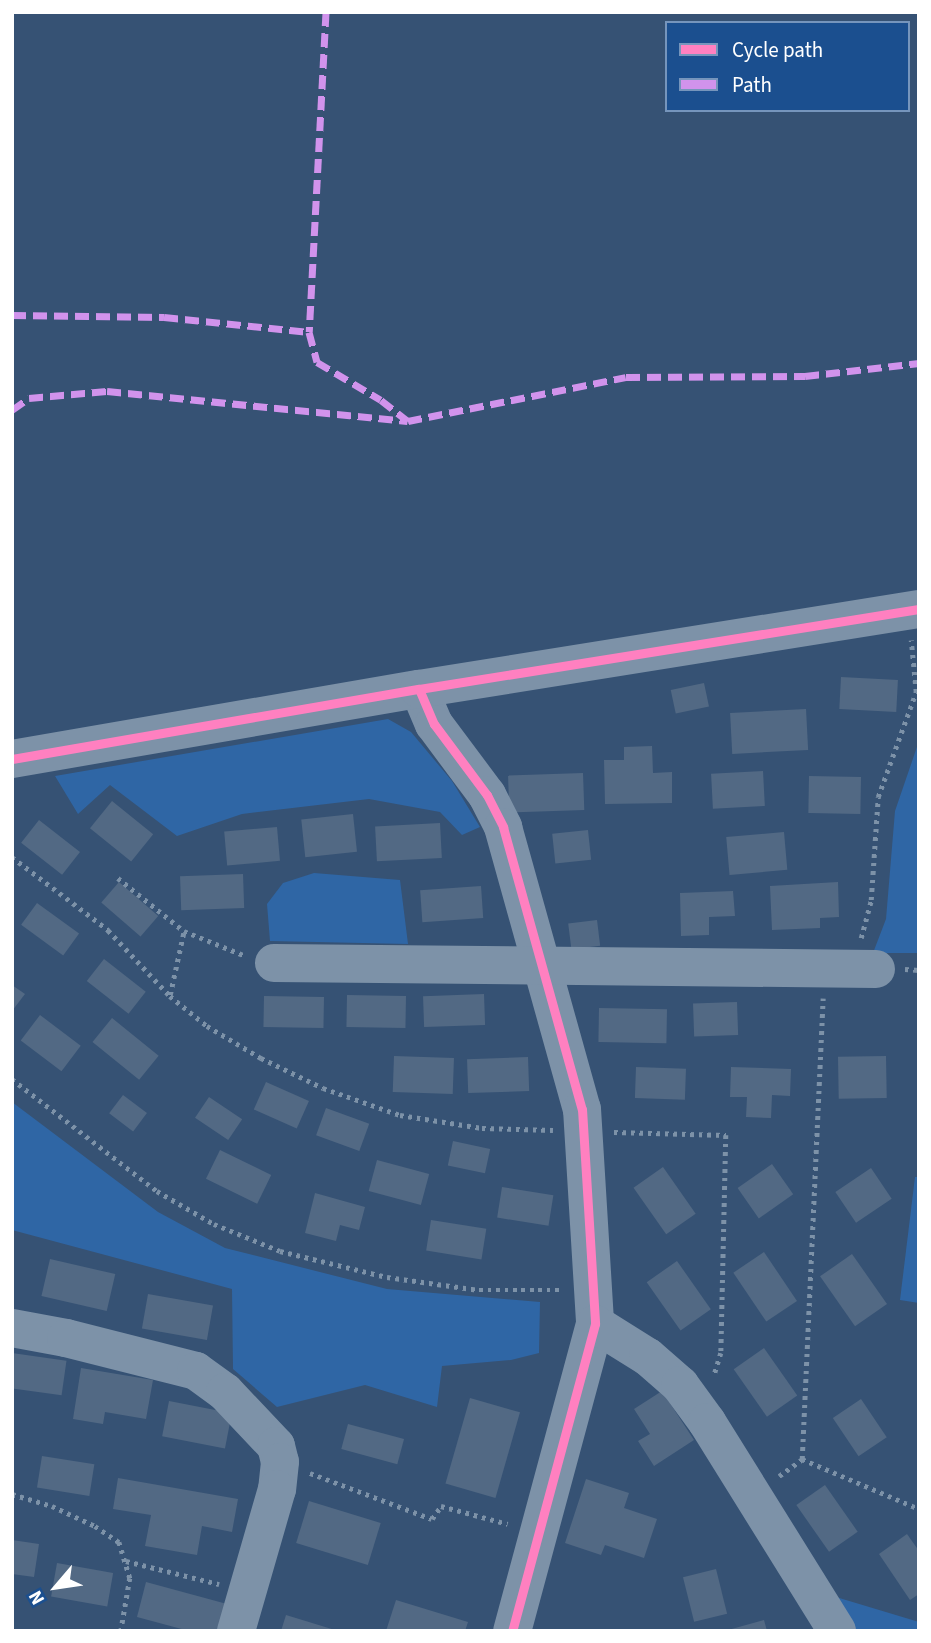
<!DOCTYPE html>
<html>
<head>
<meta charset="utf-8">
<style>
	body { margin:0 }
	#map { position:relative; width:931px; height:1643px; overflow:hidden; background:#365274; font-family:"Source Sans 3",sans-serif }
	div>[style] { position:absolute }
	.green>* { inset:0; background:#2f66a5 }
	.building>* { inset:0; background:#526984; transform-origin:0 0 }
	.path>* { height:4.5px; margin-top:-2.25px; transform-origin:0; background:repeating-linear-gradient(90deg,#7d92a8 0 3.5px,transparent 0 8.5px) }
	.minor>* { height:38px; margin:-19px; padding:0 19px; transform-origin:19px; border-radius:19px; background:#7d92a8 }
	.quiet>* { height:7px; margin-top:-3.5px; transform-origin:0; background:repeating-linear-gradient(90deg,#d193ec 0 14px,transparent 0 21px) }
	.cycleway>* { height:9px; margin:-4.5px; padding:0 4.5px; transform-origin:4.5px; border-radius:4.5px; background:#ff80c0 }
	span { translate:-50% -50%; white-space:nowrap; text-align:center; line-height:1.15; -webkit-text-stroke:6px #1b4f8f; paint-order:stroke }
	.frame { position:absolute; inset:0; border:14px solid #fff; pointer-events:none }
	.legend { position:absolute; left:665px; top:21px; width:245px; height:91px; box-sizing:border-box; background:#1b4f8f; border:2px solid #7695bc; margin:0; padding:9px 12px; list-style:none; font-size:21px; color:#fff }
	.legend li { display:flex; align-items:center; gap:14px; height:35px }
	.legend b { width:35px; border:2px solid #7695bc }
	.north { position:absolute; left:21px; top:1552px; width:70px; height:70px; -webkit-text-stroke:5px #1b4f8f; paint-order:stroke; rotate:241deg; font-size:19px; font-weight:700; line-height:28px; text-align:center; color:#fff }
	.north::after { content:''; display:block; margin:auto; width:24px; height:32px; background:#fff; clip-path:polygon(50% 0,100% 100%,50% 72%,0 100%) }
</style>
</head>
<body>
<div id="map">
	<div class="green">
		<i style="clip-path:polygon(388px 719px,411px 732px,452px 781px,480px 827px,462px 835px,440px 812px,369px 799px,242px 814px,177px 836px,110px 785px,78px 814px,55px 776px)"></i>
		<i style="clip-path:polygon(919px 741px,919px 953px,873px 953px,886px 919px,895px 811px)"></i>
		<i style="clip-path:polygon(314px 873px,400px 880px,408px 944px,270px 941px,267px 904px,283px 883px)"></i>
		<i style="clip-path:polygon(12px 1102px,158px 1212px,225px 1248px,387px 1289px,540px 1302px,539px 1353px,511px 1360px,442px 1366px,437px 1407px,365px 1385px,277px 1407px,233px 1369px,232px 1289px,12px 1230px)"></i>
		<i style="clip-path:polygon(915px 1177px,919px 1177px,919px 1303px,900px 1300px)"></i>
		<i style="clip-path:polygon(836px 1597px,919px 1622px,919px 1631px,857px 1631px)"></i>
	</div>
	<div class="building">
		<i style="left:841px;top:677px;width:57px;height:32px;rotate:3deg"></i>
		<i style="left:704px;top:683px;width:24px;height:34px;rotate:78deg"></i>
		<i style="left:806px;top:709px;width:41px;height:76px;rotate:87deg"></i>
		<i style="clip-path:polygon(652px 746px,653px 773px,672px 772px,672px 803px,605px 804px,604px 760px,624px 760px,624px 747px)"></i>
		<i style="left:763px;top:771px;width:35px;height:52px;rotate:87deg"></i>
		<i style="left:583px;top:773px;width:37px;height:75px;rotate:88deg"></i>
		<i style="left:809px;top:776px;width:52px;height:37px;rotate:1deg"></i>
		<i style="left:112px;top:801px;width:53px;height:35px;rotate:39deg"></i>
		<i style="left:353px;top:814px;width:38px;height:52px;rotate:84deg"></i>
		<i style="left:39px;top:820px;width:52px;height:29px;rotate:38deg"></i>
		<i style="left:440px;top:823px;width:35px;height:65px;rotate:87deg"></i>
		<i style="left:277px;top:827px;width:34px;height:53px;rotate:85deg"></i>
		<i style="left:588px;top:830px;width:30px;height:36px;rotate:84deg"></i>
		<i style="left:784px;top:832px;width:38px;height:58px;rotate:85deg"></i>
		<i style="left:243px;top:874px;width:34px;height:63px;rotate:88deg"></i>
		<i style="left:119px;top:882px;width:52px;height:27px;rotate:41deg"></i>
		<i style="clip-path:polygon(838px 882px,839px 917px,820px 918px,820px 928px,772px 930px,770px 886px)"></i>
		<i style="left:481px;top:886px;width:32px;height:61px;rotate:86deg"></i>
		<i style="clip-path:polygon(733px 891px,735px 916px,709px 917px,709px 935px,681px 936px,680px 893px)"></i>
		<i style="left:37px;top:903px;width:52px;height:27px;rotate:36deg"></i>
		<i style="left:597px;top:920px;width:26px;height:29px;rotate:83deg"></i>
		<i style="left:104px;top:959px;width:53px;height:28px;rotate:38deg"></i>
		<i style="clip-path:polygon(12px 985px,25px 994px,12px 1011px)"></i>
		<i style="left:484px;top:994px;width:31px;height:61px;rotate:88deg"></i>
		<i style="left:347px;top:995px;width:59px;height:32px;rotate:1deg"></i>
		<i style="left:264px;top:996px;width:60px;height:31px;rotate:1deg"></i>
		<i style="left:737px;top:1002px;width:33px;height:44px;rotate:88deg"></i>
		<i style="left:599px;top:1008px;width:68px;height:34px;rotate:1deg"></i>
		<i style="left:40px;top:1015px;width:51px;height:32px;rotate:37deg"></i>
		<i style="left:112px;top:1018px;width:60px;height:31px;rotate:39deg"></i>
		<i style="left:394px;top:1056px;width:60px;height:36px;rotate:2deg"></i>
		<i style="left:886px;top:1056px;width:42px;height:48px;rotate:89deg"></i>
		<i style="left:528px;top:1057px;width:34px;height:61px;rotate:88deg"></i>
		<i style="left:636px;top:1067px;width:50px;height:31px;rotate:2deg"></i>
		<i style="clip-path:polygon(731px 1067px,791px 1069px,790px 1096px,772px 1095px,771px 1118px,746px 1117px,747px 1097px,730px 1097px)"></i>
		<i style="left:266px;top:1082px;width:47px;height:30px;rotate:24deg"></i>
		<i style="left:123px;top:1095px;width:30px;height:23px;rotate:37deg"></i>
		<i style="left:209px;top:1097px;width:40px;height:25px;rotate:34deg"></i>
		<i style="left:326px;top:1108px;width:46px;height:29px;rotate:20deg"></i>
		<i style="left:453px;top:1141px;width:38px;height:25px;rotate:12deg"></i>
		<i style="left:220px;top:1150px;width:57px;height:32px;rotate:26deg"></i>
		<i style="left:377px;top:1160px;width:54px;height:32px;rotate:15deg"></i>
		<i style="left:772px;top:1164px;width:37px;height:42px;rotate:55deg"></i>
		<i style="left:663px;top:1167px;width:57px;height:36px;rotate:55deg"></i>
		<i style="left:871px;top:1168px;width:37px;height:43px;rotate:56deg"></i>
		<i style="left:502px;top:1187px;width:52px;height:31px;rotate:9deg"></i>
		<i style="clip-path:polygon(315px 1193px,365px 1207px,359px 1230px,340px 1225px,336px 1241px,305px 1233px)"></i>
		<i style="left:431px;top:1220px;width:56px;height:31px;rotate:9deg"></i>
		<i style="left:764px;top:1252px;width:59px;height:37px;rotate:56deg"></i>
		<i style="left:852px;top:1254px;width:61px;height:39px;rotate:55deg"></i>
		<i style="left:50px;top:1259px;width:67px;height:38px;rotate:13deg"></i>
		<i style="left:677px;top:1261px;width:59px;height:37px;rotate:55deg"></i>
		<i style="left:148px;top:1294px;width:66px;height:35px;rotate:10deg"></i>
		<i style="left:764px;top:1348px;width:58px;height:37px;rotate:55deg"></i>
		<i style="left:12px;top:1353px;width:55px;height:35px;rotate:8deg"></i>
		<i style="clip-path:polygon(81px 1368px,153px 1380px,146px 1419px,105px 1412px,103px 1424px,73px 1419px)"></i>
		<i style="clip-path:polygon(662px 1391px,694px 1440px,654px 1466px,638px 1441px,650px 1434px,634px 1409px)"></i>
		<i style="left:470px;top:1398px;width:52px;height:89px;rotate:16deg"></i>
		<i style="left:861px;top:1399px;width:46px;height:34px;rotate:56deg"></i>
		<i style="left:169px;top:1401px;width:64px;height:36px;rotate:11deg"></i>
		<i style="left:348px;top:1424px;width:58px;height:26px;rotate:15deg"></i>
		<i style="left:42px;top:1456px;width:53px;height:32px;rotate:9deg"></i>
		<i style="clip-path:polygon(118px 1478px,238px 1499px,232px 1532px,202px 1526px,197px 1555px,145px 1546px,151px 1515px,113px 1509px)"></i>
		<i style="clip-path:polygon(586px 1479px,629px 1493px,624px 1508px,657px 1519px,644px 1558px,605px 1545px,601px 1555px,565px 1543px)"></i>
		<i style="left:825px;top:1485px;width:57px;height:35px;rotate:55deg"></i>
		<i style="left:309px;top:1501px;width:75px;height:44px;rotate:17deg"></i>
		<i style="clip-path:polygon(907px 1534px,919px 1551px,919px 1594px,910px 1600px,879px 1554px)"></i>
		<i style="clip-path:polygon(12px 1540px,39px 1544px,34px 1577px,12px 1574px)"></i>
		<i style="left:57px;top:1563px;width:57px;height:34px;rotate:10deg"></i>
		<i style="left:716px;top:1569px;width:46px;height:34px;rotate:76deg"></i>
		<i style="clip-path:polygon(146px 1582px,227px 1604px,221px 1631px,189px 1631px,137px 1617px)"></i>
		<i style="clip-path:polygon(396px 1600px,468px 1622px,465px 1631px,386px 1631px)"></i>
		<i style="clip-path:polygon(286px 1615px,335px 1630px,335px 1631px,281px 1631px)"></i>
		<i style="clip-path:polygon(764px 1620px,767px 1631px,728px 1631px,728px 1630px)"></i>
	</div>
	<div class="path">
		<i style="left:12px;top:857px;width:121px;rotate:37.2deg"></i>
		<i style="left:108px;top:930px;width:91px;rotate:46.8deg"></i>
		<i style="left:170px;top:996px;width:48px;rotate:39deg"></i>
		<i style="left:207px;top:1026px;width:63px;rotate:30.7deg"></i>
		<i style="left:261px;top:1058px;width:69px;rotate:25.8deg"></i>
		<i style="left:323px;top:1088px;width:82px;rotate:19.3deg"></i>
		<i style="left:400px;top:1115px;width:83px;rotate:9deg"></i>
		<i style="left:482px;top:1128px;width:71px;rotate:1.6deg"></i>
		<i style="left:118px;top:878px;width:85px;rotate:38.8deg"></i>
		<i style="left:184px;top:931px;width:67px;rotate:22deg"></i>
		<i style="left:861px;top:938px;width:39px;rotate:-75deg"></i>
		<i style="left:871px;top:900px;width:103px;rotate:-86.1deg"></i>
		<i style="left:878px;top:797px;width:112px;rotate:-70.1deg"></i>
		<i style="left:916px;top:692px;width:52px;rotate:-95.5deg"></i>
		<i style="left:905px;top:969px;width:14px;rotate:4deg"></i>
		<i style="left:170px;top:995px;width:66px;rotate:-77.7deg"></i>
		<i style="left:12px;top:1079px;width:183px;rotate:37.7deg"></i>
		<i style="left:157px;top:1191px;width:66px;rotate:30.1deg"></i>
		<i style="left:214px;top:1224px;width:71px;rotate:22.2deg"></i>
		<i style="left:280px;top:1251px;width:110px;rotate:13.7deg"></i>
		<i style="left:387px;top:1277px;width:93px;rotate:8deg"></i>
		<i style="left:479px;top:1290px;width:82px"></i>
		<i style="left:614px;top:1132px;width:112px;rotate:1.5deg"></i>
		<i style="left:726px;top:1135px;width:218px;rotate:91.3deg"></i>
		<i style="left:721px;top:1353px;width:24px;rotate:107deg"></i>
		<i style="left:802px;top:1459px;width:461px;rotate:-87.4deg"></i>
		<i style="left:310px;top:1473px;width:130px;rotate:20.7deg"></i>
		<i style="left:432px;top:1519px;width:16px;rotate:-55deg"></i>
		<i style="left:441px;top:1506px;width:69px;rotate:15deg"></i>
		<i style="left:779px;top:1476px;width:29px;rotate:-36deg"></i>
		<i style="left:802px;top:1459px;width:127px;rotate:23.1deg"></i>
		<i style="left:12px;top:1494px;width:42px;rotate:16.7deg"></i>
		<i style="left:52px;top:1506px;width:47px;rotate:24.9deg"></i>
		<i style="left:95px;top:1526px;width:29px;rotate:34deg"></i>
		<i style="left:119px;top:1542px;width:38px;rotate:73deg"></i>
		<i style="left:130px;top:1578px;width:54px;rotate:99.6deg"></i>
		<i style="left:126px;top:1561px;width:96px;rotate:13.9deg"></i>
	</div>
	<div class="minor">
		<i style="left:419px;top:689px;width:38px;rotate:67deg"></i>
		<i style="left:434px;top:724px;width:89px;rotate:53.3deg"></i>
		<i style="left:487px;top:795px;width:36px;rotate:63deg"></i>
		<i style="left:503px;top:827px;width:293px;rotate:74.4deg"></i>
		<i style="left:582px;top:1109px;width:215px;rotate:86.5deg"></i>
		<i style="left:595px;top:1324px;width:318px;rotate:105.1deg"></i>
		<i style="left:12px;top:759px;width:413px;rotate:-9.8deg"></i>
		<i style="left:419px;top:689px;width:506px;rotate:-9.09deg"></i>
		<i style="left:274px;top:963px;width:602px;rotate:0.57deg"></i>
		<i style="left:595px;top:1324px;width:62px;rotate:31.9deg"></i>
		<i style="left:648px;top:1357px;width:43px;rotate:41.2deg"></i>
		<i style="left:680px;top:1385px;width:46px;rotate:53.9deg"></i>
		<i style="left:707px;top:1422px;width:246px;rotate:58.1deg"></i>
		<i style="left:12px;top:1328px;width:55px;rotate:10.5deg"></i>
		<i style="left:66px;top:1338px;width:134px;rotate:14.2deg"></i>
		<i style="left:196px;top:1371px;width:36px;rotate:36deg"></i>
		<i style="left:225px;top:1392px;width:74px;rotate:46.6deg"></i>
		<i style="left:276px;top:1446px;width:16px;rotate:76deg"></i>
		<i style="left:280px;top:1462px;width:27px;rotate:96deg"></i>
		<i style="left:277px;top:1489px;width:148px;rotate:106.1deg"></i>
	</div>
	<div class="quiet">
		<i style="left:326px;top:12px;width:320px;rotate:93deg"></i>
		<i style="left:309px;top:332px;width:31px;rotate:75deg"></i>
		<i style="left:317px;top:362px;width:74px;rotate:30.7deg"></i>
		<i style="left:381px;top:400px;width:34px;rotate:38deg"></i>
		<i style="left:12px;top:315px;width:152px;rotate:0.8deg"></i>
		<i style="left:164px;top:317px;width:146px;rotate:5.9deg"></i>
		<i style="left:12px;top:410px;width:21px;rotate:-35deg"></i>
		<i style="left:29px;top:398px;width:78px;rotate:-5.1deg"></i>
		<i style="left:107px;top:391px;width:302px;rotate:5.7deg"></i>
		<i style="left:408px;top:421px;width:222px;rotate:-11.4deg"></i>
		<i style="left:626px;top:377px;width:179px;rotate:-0.3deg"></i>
		<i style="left:805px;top:376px;width:115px;rotate:-6.5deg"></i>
	</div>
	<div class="cycleway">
		<i style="left:419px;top:689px;width:38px;rotate:67deg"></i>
		<i style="left:434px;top:724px;width:89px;rotate:53.3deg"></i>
		<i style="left:487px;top:795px;width:36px;rotate:63deg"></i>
		<i style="left:503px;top:827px;width:293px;rotate:74.4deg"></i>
		<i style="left:582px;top:1109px;width:215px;rotate:86.5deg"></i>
		<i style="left:595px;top:1324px;width:318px;rotate:105.1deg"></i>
		<i style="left:12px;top:759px;width:413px;rotate:-9.8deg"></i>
		<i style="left:419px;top:689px;width:506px;rotate:-9.09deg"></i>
	</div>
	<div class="frame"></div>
	<ul class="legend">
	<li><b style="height:9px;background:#ff80c0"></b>Cycle path</li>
	<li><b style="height:9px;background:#d193ec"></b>Path</li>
	</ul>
	<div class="north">N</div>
</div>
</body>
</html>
